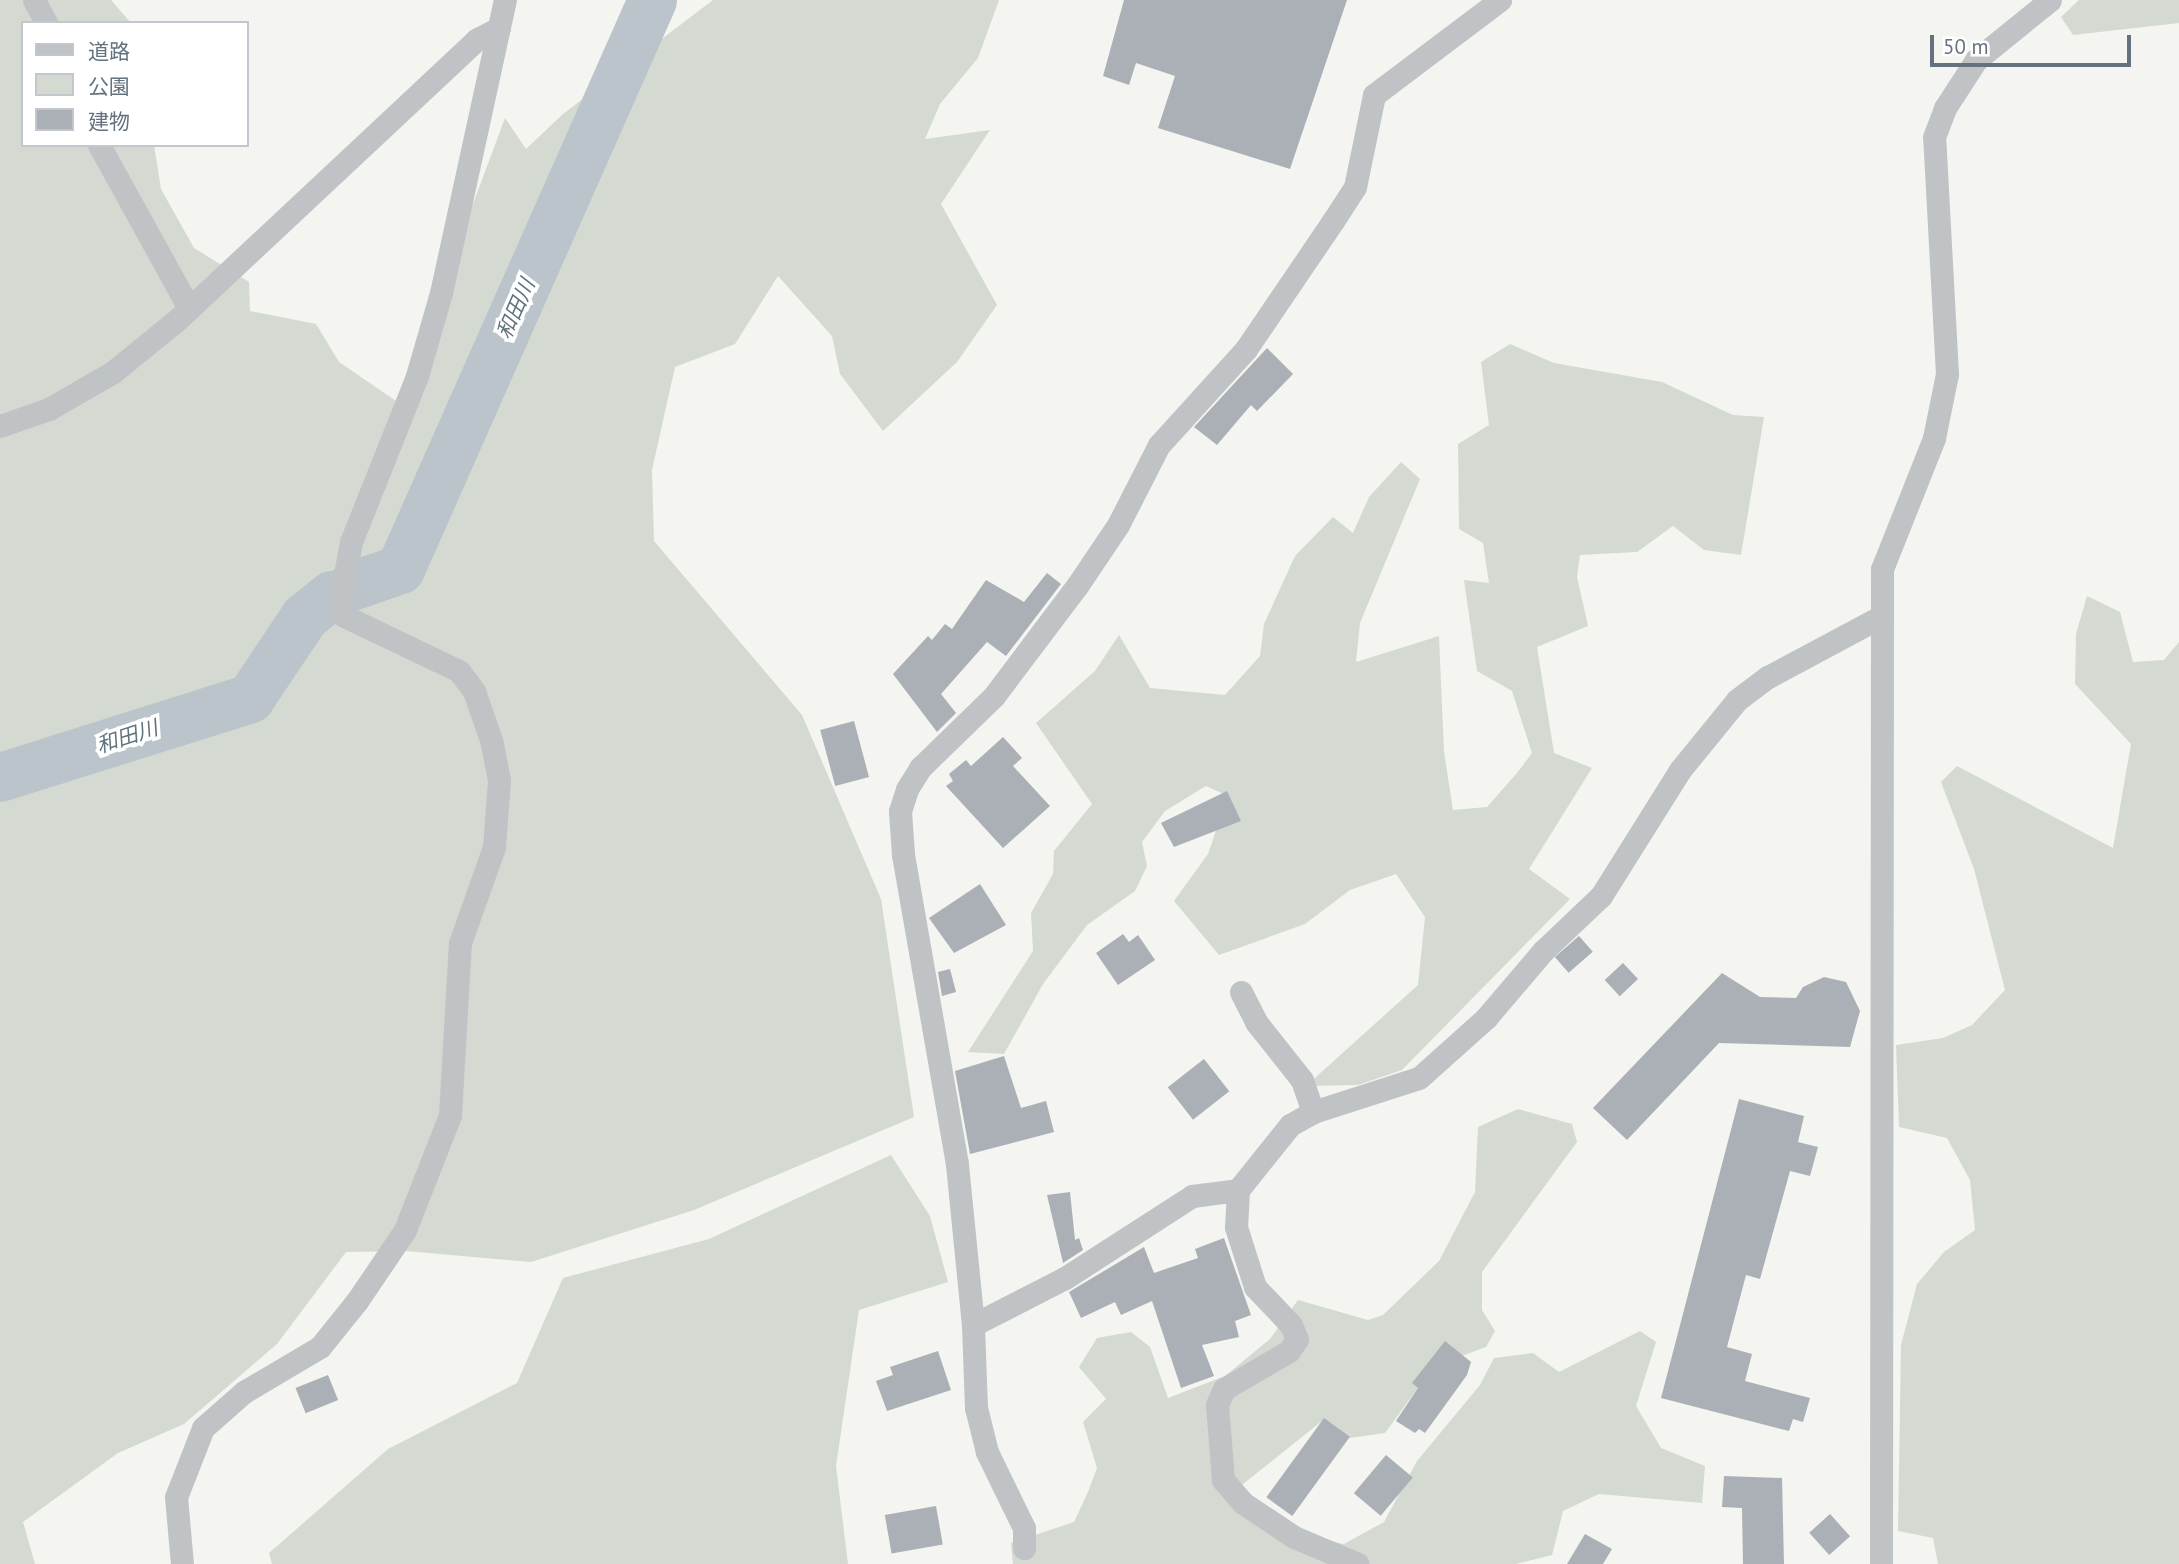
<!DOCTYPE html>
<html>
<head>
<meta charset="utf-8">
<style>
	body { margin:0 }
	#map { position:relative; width:2179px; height:1564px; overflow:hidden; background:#f4f4f0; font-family:"PT Sans","Noto Sans JP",sans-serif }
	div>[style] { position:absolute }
	.green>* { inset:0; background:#d4dad1 }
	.river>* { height:49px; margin:-24.5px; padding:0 24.5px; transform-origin:24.5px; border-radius:24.5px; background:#bbc4ca }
	.building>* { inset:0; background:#aab0b6; transform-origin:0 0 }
	.minor>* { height:23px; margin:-11.5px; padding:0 11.5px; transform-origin:11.5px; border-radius:11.5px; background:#bfc3c6 }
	span { translate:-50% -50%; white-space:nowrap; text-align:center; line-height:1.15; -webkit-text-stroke:7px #fff; paint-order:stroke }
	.water-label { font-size:21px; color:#60737d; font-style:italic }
	.legend { position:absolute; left:21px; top:21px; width:228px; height:126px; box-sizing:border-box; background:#fff; border:2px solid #c1c7cc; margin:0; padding:9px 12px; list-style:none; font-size:21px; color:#64727f }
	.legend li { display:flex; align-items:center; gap:14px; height:35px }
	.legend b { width:35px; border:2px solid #c1c7cc }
	.scale { position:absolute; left:1930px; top:35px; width:201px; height:32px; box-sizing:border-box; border:4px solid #64727f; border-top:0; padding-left:9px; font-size:21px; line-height:24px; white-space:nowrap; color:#64727f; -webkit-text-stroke:5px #fff; paint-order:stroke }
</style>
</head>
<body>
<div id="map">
	<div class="green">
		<i style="clip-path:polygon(0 0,111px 0,131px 23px,23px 23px,23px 145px,154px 145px,161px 189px,194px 248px,249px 282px,250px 311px,316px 324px,339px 362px,399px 403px,505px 118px,526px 149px,563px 114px,713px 0,999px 0,978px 58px,940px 104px,925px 139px,990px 130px,941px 204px,997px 305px,957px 362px,883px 431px,840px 374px,832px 336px,778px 276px,735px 344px,675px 367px,652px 470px,654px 541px,802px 715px,881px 899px,914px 1117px,694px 1210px,531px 1262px,406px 1251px,346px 1252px,277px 1344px,184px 1424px,118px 1453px,23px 1522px,35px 1564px,0 1564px)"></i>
		<i style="clip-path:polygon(2079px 0,2179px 0,2179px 23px,2073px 35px,2061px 17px)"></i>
		<i style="clip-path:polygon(1510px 344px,1554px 363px,1662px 382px,1733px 415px,1764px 417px,1741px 555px,1704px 550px,1673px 526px,1637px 552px,1580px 555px,1577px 577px,1588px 626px,1537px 647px,1554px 753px,1592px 768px,1529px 869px,1570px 899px,1402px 1070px,1358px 1085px,1306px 1086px,1418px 985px,1425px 917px,1396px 874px,1350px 890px,1305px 924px,1219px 955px,1174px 901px,1208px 854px,1228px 796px,1206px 786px,1165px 811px,1142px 842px,1147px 866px,1135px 891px,1087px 925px,1043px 984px,1004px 1054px,968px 1052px,1033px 951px,1031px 913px,1053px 874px,1054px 851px,1092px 804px,1036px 723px,1095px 671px,1119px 635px,1150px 688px,1225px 695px,1260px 656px,1264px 624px,1295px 556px,1333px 517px,1353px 533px,1369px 497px,1401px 462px,1420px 479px,1360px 623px,1356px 662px,1439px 636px,1444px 752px,1453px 810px,1487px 807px,1517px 773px,1532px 753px,1512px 691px,1477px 671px,1464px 580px,1489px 583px,1483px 543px,1459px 529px,1458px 444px,1489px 425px,1481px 362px)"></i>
		<i style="clip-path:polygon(2087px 596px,2120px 612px,2133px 662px,2164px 660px,2179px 642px,2179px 1564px,1938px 1564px,1933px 1538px,1898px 1531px,1901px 1345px,1917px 1284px,1944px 1252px,1975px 1230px,1970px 1180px,1947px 1138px,1899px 1127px,1896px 1045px,1943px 1038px,1972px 1025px,2005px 990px,1974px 869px,1941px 782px,1957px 766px,2113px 848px,2131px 744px,2075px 684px,2076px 634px)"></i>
		<i style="clip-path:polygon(1518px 1109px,1572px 1124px,1577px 1142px,1482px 1272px,1482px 1310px,1495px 1331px,1486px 1347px,1434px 1366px,1385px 1433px,1349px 1438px,1322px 1421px,1238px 1488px,1288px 1532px,1344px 1544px,1384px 1522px,1417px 1461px,1480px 1385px,1494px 1358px,1533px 1353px,1559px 1372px,1640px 1331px,1656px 1342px,1636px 1406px,1661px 1448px,1705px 1466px,1702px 1503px,1599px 1494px,1563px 1511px,1552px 1555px,1516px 1564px,1013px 1564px,1011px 1543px,1074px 1522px,1088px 1492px,1097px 1468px,1083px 1422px,1106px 1399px,1079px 1367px,1097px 1338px,1131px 1332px,1150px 1347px,1168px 1398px,1225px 1376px,1270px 1339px,1298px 1300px,1368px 1320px,1383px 1315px,1439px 1261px,1475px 1192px,1478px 1127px)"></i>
		<i style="clip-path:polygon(891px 1155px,930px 1216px,948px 1282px,859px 1310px,836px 1466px,848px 1564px,272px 1564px,269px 1553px,388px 1449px,517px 1383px,563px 1278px,709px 1239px)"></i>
	</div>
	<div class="river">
		<i style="left:351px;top:586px;width:52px;rotate:-19.1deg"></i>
		<i style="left:400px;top:569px;width:622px;rotate:-66.11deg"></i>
		<i style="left:0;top:777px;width:262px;rotate:-17.5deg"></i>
		<i style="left:250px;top:698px;width:97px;rotate:-56.3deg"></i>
		<i style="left:304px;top:617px;width:35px;rotate:-39deg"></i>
	</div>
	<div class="building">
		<i style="clip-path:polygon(1124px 0,1347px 0,1290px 169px,1158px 128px,1175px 76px,1136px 63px,1129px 85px,1103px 76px)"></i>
		<i style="clip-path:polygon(1267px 348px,1293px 374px,1257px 411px,1251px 405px,1217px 445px,1194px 427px)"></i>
		<i style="clip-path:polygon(1047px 573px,1061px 584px,1006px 656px,987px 642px,941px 694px,956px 713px,937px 732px,893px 674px,928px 636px,932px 640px,945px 624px,952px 629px,986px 580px,1024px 602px)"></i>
		<i style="left:854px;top:721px;width:58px;height:35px;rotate:75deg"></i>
		<i style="clip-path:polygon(1003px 737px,1022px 758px,1013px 766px,1050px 806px,1003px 848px,946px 786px,953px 781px,949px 774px,966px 760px,971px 766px)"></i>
		<i style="clip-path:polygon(1227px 791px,1241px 821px,1174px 847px,1161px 823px)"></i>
		<i style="clip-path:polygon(980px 884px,1006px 925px,954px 953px,929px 918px)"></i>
		<i style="clip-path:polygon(1123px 934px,1129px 942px,1138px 935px,1155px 960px,1118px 985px,1096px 953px)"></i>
		<i style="left:1579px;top:936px;width:21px;height:32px;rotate:49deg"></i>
		<i style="left:1623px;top:963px;width:22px;height:25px;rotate:47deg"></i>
		<i style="clip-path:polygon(950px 969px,956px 992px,942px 996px,938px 972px)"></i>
		<i style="clip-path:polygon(1722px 973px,1760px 997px,1796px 998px,1803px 987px,1824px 977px,1846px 982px,1860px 1011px,1850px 1047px,1719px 1043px,1627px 1140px,1593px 1108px)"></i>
		<i style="clip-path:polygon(1004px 1056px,1021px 1108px,1046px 1101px,1054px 1132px,970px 1154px,955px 1071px)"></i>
		<i style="left:1204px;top:1059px;width:41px;height:46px;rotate:52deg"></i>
		<i style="clip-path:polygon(1739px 1099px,1804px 1116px,1798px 1142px,1818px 1147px,1810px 1176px,1790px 1171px,1760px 1279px,1746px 1275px,1727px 1347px,1752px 1354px,1745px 1381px,1810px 1398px,1803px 1422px,1793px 1419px,1789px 1431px,1661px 1398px)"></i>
		<i style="clip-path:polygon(1070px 1192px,1075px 1240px,1079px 1238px,1083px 1250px,1063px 1263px,1047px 1195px)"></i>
		<i style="clip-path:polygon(1224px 1238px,1251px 1315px,1235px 1321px,1239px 1337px,1202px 1345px,1214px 1376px,1181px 1388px,1152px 1301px,1121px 1315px,1115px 1302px,1081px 1318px,1069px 1292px,1144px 1247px,1154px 1273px,1198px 1258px,1195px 1249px)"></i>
		<i style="clip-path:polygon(1445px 1341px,1471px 1362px,1467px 1375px,1425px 1433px,1419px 1429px,1415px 1433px,1396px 1421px,1418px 1388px,1412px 1383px)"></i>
		<i style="clip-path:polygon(938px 1351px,951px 1390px,887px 1411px,876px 1381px,893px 1375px,890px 1367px)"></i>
		<i style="left:328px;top:1375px;width:27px;height:35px;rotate:68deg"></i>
		<i style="left:1324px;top:1418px;width:32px;height:98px;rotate:36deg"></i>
		<i style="left:1386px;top:1455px;width:35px;height:50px;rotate:40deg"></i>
		<i style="clip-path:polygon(1724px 1476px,1782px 1478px,1784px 1564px,1743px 1564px,1742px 1508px,1722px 1507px)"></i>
		<i style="left:936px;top:1506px;width:39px;height:52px;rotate:80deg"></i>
		<i style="left:1830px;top:1514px;width:30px;height:28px;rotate:48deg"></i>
		<i style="clip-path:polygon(1585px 1534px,1612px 1549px,1603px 1564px,1567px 1564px)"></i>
	</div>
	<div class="minor">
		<i style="left:34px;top:0;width:26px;rotate:62deg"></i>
		<i style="left:99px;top:145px;width:186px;rotate:61.1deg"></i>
		<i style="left:0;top:426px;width:52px;rotate:-19.1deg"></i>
		<i style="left:49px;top:409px;width:74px;rotate:-30deg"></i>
		<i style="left:113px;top:372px;width:82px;rotate:-39.1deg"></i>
		<i style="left:177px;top:320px;width:410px;rotate:-43.1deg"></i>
		<i style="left:476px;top:40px;width:26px;rotate:-28deg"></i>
		<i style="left:1241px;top:992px;width:34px;rotate:63deg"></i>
		<i style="left:1256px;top:1022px;width:74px;rotate:51.6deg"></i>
		<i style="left:1302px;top:1080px;width:34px;rotate:71deg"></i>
		<i style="left:1238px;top:1190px;width:37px;rotate:93deg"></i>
		<i style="left:1236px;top:1227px;width:63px;rotate:72.4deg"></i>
		<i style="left:1255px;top:1287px;width:52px;rotate:46.5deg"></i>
		<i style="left:1291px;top:1325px;width:15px;rotate:67deg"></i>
		<i style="left:1297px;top:1339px;width:14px;rotate:124deg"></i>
		<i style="left:1289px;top:1351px;width:75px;rotate:149.7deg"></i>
		<i style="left:1224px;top:1389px;width:17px;rotate:114deg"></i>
		<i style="left:1217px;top:1405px;width:75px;rotate:85.4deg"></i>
		<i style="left:1223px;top:1480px;width:30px;rotate:49deg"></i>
		<i style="left:1243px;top:1503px;width:61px;rotate:33.7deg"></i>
		<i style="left:1294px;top:1537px;width:69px;rotate:22.9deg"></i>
		<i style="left:973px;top:1325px;width:162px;rotate:-95.7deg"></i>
		<i style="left:957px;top:1164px;width:315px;rotate:-99.9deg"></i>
		<i style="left:903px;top:854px;width:43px;rotate:-94deg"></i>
		<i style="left:900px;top:811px;width:23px;rotate:-72deg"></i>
		<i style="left:907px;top:789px;width:25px;rotate:-58deg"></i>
		<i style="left:920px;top:768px;width:103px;rotate:-44.2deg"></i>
		<i style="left:994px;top:696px;width:138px;rotate:-53deg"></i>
		<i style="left:1077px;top:586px;width:73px;rotate:-56.1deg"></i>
		<i style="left:1118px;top:525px;width:90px;rotate:-62.9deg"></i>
		<i style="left:1159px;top:445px;width:130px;rotate:-47.8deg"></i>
		<i style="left:1246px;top:349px;width:155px;rotate:-55.8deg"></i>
		<i style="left:1333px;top:221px;width:40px;rotate:-57.1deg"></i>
		<i style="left:1355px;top:187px;width:94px;rotate:-78.3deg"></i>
		<i style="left:1374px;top:95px;width:158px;rotate:-37deg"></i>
		<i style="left:1024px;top:1548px;width:20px;rotate:-90deg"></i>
		<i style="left:1024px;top:1528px;width:85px;rotate:-116deg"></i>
		<i style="left:987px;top:1452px;width:45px;rotate:-104deg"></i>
		<i style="left:976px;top:1408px;width:83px;rotate:-92.1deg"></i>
		<i style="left:973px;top:1325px;width:103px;rotate:-27.1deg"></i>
		<i style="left:1065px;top:1278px;width:151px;rotate:-32.8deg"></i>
		<i style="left:1192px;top:1196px;width:46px;rotate:-7.4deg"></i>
		<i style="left:1238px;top:1190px;width:83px;rotate:-51.3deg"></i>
		<i style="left:1290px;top:1125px;width:26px;rotate:-29deg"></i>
		<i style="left:1313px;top:1112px;width:111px;rotate:-17.8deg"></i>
		<i style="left:1419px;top:1078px;width:90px;rotate:-41.8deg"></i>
		<i style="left:1486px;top:1018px;width:88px;rotate:-49.6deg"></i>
		<i style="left:1543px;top:951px;width:80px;rotate:-43.5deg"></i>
		<i style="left:1601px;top:896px;width:149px;rotate:-57.9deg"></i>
		<i style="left:1680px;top:770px;width:90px;rotate:-50.8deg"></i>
		<i style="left:1737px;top:700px;width:39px;rotate:-37deg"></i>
		<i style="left:1768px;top:677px;width:129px;rotate:-28.2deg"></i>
		<i style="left:182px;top:1564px;width:67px;rotate:-95.1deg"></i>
		<i style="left:176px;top:1497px;width:74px;rotate:-68.6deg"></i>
		<i style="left:203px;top:1428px;width:55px;rotate:-41.3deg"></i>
		<i style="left:244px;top:1392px;width:88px;rotate:-30.6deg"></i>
		<i style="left:320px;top:1347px;width:59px;rotate:-51.2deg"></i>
		<i style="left:357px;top:1301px;width:86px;rotate:-55.9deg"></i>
		<i style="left:405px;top:1230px;width:123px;rotate:-68.6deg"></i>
		<i style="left:450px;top:1115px;width:172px;rotate:-86.7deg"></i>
		<i style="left:460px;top:943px;width:102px;rotate:-70.5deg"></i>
		<i style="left:494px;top:847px;width:67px;rotate:-85.7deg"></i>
		<i style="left:499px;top:780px;width:38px;rotate:-101deg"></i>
		<i style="left:492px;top:743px;width:55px;rotate:-109.1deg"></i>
		<i style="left:474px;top:691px;width:25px;rotate:-127deg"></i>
		<i style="left:459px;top:671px;width:127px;rotate:-154.4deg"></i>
		<i style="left:344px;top:616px;width:15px;rotate:-106deg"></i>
		<i style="left:340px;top:602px;width:61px;rotate:-79.6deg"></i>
		<i style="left:351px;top:542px;width:179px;rotate:-68.3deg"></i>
		<i style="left:417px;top:376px;width:86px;rotate:-73.9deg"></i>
		<i style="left:441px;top:293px;width:300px;rotate:-77.7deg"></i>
		<i style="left:1881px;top:1564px;width:995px;rotate:-89.94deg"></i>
		<i style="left:1882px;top:569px;width:141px;rotate:-68.3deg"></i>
		<i style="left:1934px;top:438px;width:65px;rotate:-78.5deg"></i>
		<i style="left:1947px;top:374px;width:237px;rotate:-93.1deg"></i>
		<i style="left:1934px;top:137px;width:31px;rotate:-69deg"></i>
		<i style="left:1945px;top:108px;width:57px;rotate:-57.1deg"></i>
		<i style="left:1976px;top:60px;width:95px;rotate:-39deg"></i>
	</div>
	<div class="water-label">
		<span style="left:516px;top:309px;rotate:-66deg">和田川</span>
		<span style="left:127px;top:737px;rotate:-18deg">和田川</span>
	</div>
	<ul class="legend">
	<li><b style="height:9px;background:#bfc3c6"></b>道路</li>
	<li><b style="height:19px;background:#d4dad1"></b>公園</li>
	<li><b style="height:19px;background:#aab0b6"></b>建物</li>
	</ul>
	<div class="scale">50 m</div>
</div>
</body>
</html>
